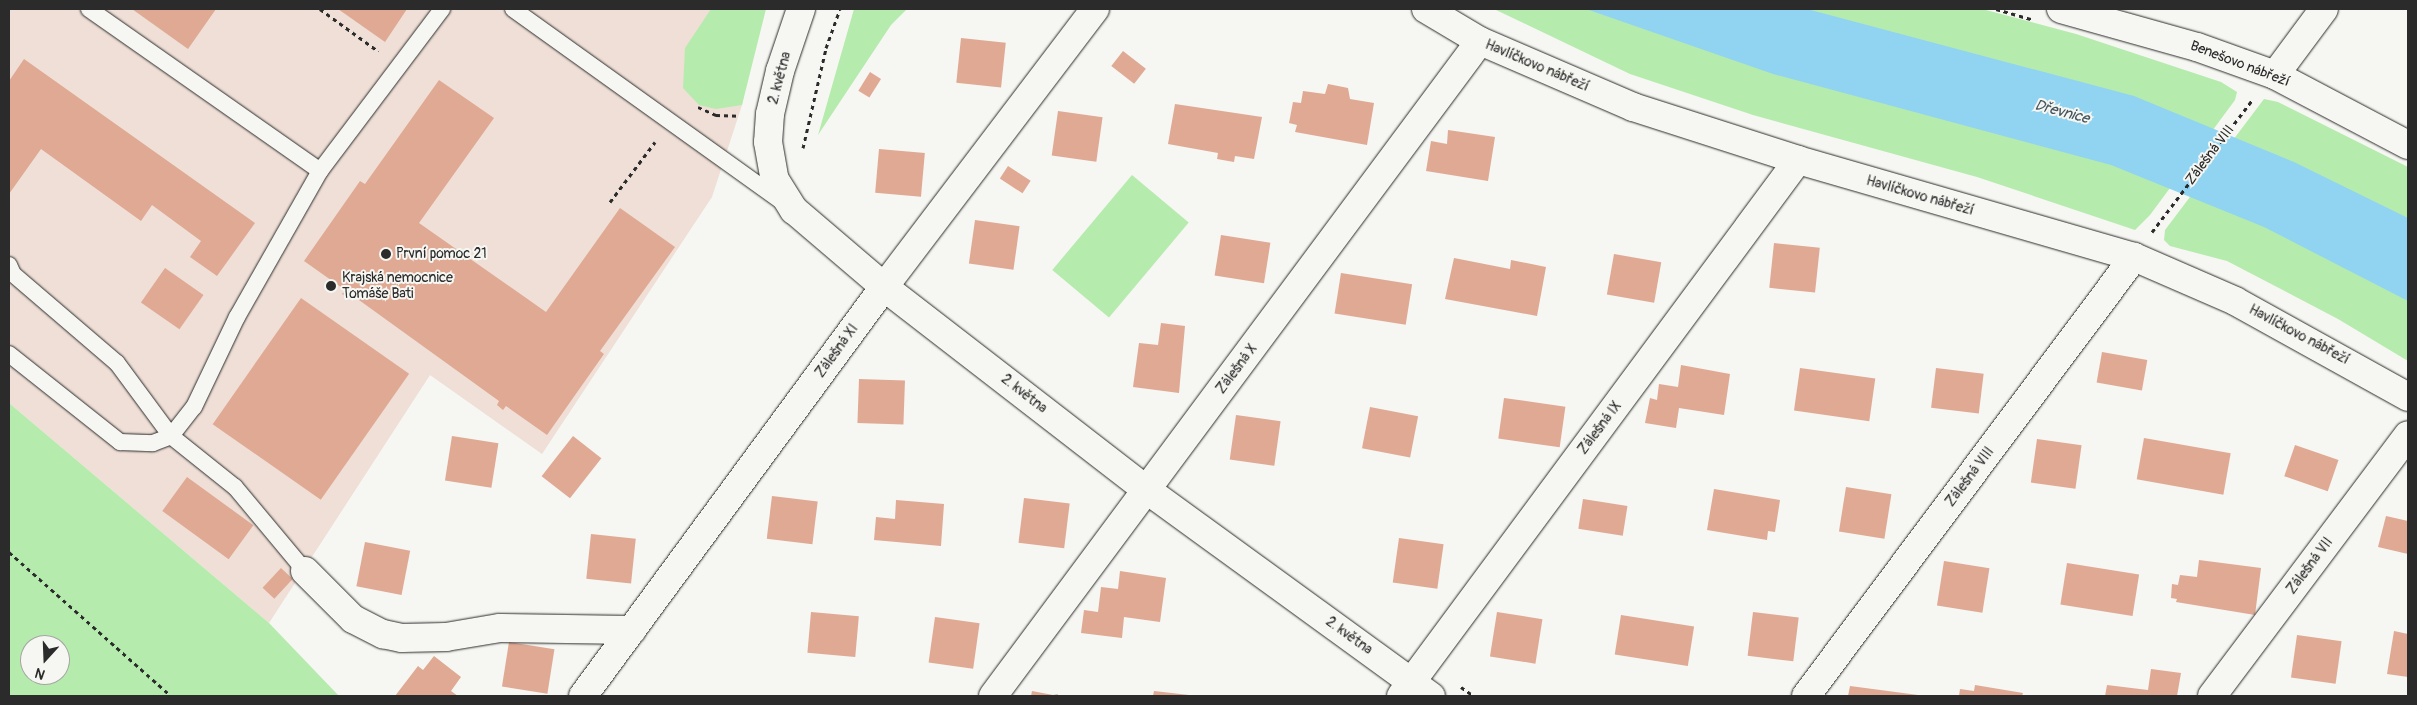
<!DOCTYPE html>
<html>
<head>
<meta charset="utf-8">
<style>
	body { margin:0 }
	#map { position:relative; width:2417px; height:705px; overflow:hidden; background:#f6f6f2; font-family:Pangolin,sans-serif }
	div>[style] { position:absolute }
	.built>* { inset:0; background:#efdfd6 }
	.green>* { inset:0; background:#b5ebad; transform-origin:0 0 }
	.water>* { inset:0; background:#91d4f2 }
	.building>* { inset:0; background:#dfa994; transform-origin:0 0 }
	.path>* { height:3px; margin-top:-1.5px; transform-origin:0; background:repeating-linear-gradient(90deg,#2b2b2b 0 4px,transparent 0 8px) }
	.roads { filter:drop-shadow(0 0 1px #2b2b2b) drop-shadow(0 0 1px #2b2b2b) }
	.lane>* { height:16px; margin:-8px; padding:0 8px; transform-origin:8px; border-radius:8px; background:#f6f6f2 }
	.street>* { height:28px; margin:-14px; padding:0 14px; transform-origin:14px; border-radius:14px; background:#f6f6f2 }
	.secondary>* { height:28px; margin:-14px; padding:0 14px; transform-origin:14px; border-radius:14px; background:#f6f6f2 }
	.dots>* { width:14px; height:14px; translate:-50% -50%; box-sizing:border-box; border:2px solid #f6f6f2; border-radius:50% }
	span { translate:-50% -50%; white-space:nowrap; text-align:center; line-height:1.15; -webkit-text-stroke:4px #f6f6f2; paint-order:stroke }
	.street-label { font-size:14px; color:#2b2b2b }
	.poi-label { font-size:14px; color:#2b2b2b }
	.left { translate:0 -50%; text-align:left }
	.water-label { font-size:15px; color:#44555d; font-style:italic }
	.frame { position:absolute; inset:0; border:10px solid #2b2b2b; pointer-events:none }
	.north { position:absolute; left:20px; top:635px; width:50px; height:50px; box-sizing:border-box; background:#f6f6f2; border:1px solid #a5a5a2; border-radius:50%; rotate:200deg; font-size:14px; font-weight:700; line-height:20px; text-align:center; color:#2b2b2b }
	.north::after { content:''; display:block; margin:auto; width:18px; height:22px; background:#2b2b2b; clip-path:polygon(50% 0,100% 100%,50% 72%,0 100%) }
</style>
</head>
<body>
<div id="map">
	<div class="built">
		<i style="clip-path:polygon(9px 9px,760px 9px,742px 105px,712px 197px,542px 454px,430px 375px,269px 623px,9px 403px)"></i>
	</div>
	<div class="green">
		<i style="clip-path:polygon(711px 9px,766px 9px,742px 105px,716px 109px,699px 105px,683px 88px,685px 48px)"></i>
		<i style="clip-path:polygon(854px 9px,907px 9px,891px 25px,818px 135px)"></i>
		<i style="clip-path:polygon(1494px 9px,1982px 9px,2076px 34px,2221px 82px,2237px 92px,2235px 100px,2150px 215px,2135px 230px,1977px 177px,1753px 115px,1630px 74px)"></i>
		<i style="clip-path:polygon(2264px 99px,2278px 102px,2408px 167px,2408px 361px,2338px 319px,2227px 261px,2170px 246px,2164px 240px,2165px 230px)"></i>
		<i style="left:1132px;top:175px;width:74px;height:124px;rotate:40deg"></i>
		<i style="clip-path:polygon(evenodd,9px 403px,269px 623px,339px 696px,9px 696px,9px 403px,30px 645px,60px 645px,60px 675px,30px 675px,30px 645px)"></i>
	</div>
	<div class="water">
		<i style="clip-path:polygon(1586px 9px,1807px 9px,2134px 96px,2294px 162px,2408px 218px,2408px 301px,2264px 227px,2111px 165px,1773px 74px)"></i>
	</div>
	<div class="building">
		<i style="clip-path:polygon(132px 9px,216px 9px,188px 49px)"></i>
		<i style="clip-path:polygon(338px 9px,407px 9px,385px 42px)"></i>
		<i style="left:961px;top:38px;width:45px;height:45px;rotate:6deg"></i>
		<i style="left:1123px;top:51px;width:29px;height:19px;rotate:38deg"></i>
		<i style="clip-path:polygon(24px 59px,255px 223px,217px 276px,190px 257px,201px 241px,152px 205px,141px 221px,41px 149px,9px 194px,9px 81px)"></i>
		<i style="left:870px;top:72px;width:13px;height:22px;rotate:32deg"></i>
		<i style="clip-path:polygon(439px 80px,494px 118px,419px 223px,546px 312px,620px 208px,675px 247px,600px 351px,604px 354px,547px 435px,506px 406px,503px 410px,497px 405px,499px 401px,352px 295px,349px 299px,342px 294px,345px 290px,304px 261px,360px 181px,365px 184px)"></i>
		<i style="clip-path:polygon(1328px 84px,1348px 88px,1350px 99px,1374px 103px,1367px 145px,1295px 132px,1297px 125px,1289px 123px,1293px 102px,1301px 103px,1303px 91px,1325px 94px)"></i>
		<i style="clip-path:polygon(1175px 104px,1262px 117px,1254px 159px,1235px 156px,1234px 162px,1217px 159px,1218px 153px,1168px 144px)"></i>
		<i style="left:1058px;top:111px;width:45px;height:45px;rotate:8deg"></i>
		<i style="clip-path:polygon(1448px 130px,1495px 137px,1488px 181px,1426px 171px,1431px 141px,1447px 144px)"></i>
		<i style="left:879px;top:149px;width:46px;height:44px;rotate:5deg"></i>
		<i style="left:1008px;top:166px;width:27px;height:15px;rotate:33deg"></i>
		<i style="left:975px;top:220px;width:45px;height:44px;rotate:8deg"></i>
		<i style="left:1221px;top:235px;width:50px;height:41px;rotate:9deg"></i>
		<i style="left:1774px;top:243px;width:46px;height:45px;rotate:6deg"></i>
		<i style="left:1614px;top:254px;width:48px;height:41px;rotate:10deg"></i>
		<i style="clip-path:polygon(1454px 258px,1510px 269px,1511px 260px,1546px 267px,1537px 316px,1445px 299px)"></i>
		<i style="left:165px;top:268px;width:47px;height:42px;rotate:35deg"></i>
		<i style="left:1341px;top:273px;width:72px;height:41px;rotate:9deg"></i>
		<i style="left:301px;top:298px;width:132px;height:154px;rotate:35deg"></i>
		<i style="clip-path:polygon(1161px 323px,1185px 326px,1179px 393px,1133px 387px,1139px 343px,1158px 345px)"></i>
		<i style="left:2102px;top:352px;width:46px;height:31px;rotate:10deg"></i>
		<i style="clip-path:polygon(1681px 365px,1730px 374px,1724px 415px,1679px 408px,1676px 428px,1645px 423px,1650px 398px,1657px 400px,1659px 384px,1678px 387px)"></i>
		<i style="left:1800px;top:368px;width:76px;height:43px;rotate:8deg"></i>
		<i style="left:1936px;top:368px;width:48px;height:40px;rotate:7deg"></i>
		<i style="left:859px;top:379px;width:46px;height:44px;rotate:2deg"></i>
		<i style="left:1504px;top:398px;width:62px;height:41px;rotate:8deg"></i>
		<i style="left:1370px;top:407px;width:49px;height:42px;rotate:11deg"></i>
		<i style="left:1236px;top:415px;width:45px;height:45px;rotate:8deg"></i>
		<i style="left:452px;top:436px;width:47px;height:45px;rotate:9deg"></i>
		<i style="left:573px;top:436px;width:36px;height:51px;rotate:38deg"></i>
		<i style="left:2144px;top:438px;width:88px;height:42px;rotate:10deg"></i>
		<i style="left:2037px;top:439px;width:45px;height:44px;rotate:8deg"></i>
		<i style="left:2295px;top:445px;width:46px;height:33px;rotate:19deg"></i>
		<i style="left:187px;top:477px;width:82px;height:42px;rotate:36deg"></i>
		<i style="left:1846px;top:487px;width:46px;height:45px;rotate:9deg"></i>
		<i style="clip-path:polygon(1714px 489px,1780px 500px,1775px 532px,1768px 531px,1767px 540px,1707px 530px)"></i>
		<i style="left:772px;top:496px;width:46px;height:43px;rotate:7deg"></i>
		<i style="left:1024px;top:498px;width:46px;height:45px;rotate:7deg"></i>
		<i style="left:1583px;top:499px;width:45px;height:30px;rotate:9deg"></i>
		<i style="clip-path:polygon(896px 500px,944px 504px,941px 546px,874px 540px,876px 517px,895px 519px)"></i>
		<i style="clip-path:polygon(2386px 516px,2408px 521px,2408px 554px,2378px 547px)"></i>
		<i style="left:591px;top:534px;width:45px;height:45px;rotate:6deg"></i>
		<i style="left:1399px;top:538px;width:45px;height:45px;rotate:8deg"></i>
		<i style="left:365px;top:542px;width:46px;height:45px;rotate:11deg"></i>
		<i style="clip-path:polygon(2199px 560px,2261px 568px,2255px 615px,2176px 602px,2177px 599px,2171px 598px,2172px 584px,2178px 585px,2180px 575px,2197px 577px)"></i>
		<i style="left:1944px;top:561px;width:46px;height:45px;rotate:9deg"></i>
		<i style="left:2067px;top:563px;width:73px;height:42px;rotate:9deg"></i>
		<i style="left:281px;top:568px;width:16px;height:27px;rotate:43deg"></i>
		<i style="clip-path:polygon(1120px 571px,1166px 578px,1160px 622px,1124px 617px,1122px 638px,1081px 633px,1084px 610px,1098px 612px,1101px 587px,1118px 589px)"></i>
		<i style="left:811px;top:612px;width:48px;height:41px;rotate:5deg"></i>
		<i style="left:1497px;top:612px;width:46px;height:45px;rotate:9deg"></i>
		<i style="left:1753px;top:612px;width:46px;height:44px;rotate:7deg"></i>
		<i style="left:1621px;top:615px;width:74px;height:40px;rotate:9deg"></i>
		<i style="left:935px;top:617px;width:45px;height:46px;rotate:8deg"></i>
		<i style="clip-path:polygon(2394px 631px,2408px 634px,2408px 677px,2387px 674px)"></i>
		<i style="left:2297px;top:635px;width:45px;height:43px;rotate:8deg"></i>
		<i style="left:509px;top:642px;width:46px;height:45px;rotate:9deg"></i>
		<i style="clip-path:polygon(434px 656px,461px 677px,451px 691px,458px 696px,395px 696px,418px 666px,423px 670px)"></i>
		<i style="clip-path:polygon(2151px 669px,2181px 673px,2177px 696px,2105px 696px,2107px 685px,2148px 690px)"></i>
		<i style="clip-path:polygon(1975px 685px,2023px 693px,2022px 696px,1959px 696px,1960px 689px,1974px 691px)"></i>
		<i style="clip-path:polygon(1850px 686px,1918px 695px,1918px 696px,1848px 696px)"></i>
		<i style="clip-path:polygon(1032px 691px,1053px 695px,1058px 694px,1057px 696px,1031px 696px)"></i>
		<i style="clip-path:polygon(1154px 691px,1189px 695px,1189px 696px,1153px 696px)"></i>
	</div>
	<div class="path">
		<i style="left:320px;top:9px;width:72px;rotate:35.9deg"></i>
		<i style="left:1996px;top:9px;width:37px;rotate:16deg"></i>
		<i style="left:698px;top:107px;width:20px;rotate:24deg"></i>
		<i style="left:716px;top:115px;width:23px;rotate:2deg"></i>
		<i style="left:803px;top:148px;width:103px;rotate:-77deg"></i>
		<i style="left:826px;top:48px;width:41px;rotate:-70.3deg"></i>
		<i style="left:610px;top:202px;width:75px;rotate:-53.1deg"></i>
		<i style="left:2152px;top:232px;width:167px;rotate:-52.8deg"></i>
		<i style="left:9px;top:552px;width:217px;rotate:41.6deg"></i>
		<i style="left:1461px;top:687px;width:16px;rotate:35deg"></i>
	</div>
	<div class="roads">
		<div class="lane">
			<i style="left:89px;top:9px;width:282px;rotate:35deg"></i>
			<i style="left:513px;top:9px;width:328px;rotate:35.6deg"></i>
			<i style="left:9px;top:265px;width:10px;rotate:66deg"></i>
			<i style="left:13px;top:274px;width:137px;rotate:40.6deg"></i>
			<i style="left:117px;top:363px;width:91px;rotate:53.5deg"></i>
			<i style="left:171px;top:436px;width:82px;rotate:38.6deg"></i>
			<i style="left:235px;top:487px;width:109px;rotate:50.2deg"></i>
			<i style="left:9px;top:354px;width:142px;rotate:38.4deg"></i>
			<i style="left:120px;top:442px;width:33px;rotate:2deg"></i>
			<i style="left:153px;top:443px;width:19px;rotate:-21deg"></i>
			<i style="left:171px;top:436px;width:37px;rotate:-52deg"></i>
			<i style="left:194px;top:407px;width:100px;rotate:-64.5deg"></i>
			<i style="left:237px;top:317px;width:168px;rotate:-60.4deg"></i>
			<i style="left:320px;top:171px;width:203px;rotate:-53deg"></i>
		</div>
		<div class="street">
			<i style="left:1426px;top:9px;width:63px;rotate:30.7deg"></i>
			<i style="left:1480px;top:41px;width:167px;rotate:23.3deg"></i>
			<i style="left:1633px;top:107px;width:173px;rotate:17.8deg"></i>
			<i style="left:1798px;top:160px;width:350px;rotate:16.1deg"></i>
			<i style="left:2134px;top:257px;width:110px;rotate:23.5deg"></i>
			<i style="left:2235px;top:301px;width:198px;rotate:29deg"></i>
			<i style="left:2061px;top:9px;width:141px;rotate:15.6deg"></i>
			<i style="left:2197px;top:47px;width:83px;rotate:19.7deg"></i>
			<i style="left:2275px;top:75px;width:150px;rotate:27.8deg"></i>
			<i style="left:2275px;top:75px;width:82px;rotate:-53.4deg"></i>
			<i style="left:305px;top:571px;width:68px;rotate:45deg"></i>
			<i style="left:353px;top:619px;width:34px;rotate:27deg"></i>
			<i style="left:383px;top:634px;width:19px;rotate:12deg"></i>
			<i style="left:402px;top:638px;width:44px;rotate:-1.3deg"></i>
			<i style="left:446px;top:637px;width:55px;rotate:-9.5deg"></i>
			<i style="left:500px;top:628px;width:132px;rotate:0.9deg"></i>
			<i style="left:583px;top:696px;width:508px;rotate:-53.65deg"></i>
			<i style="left:884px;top:287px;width:349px;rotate:-52.8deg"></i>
			<i style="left:993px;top:696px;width:816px;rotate:-53.37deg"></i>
			<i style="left:1401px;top:696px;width:667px;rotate:-53.47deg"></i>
			<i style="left:1806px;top:696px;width:548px;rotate:-53.23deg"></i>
			<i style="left:2212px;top:696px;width:326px;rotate:-53.1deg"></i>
		</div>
		<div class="secondary">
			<i style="left:801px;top:9px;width:65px;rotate:108.7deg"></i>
			<i style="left:780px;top:71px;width:44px;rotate:103.1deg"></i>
			<i style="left:770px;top:114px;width:28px;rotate:94deg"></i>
			<i style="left:768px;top:142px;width:39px;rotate:80deg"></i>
			<i style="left:775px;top:180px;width:36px;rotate:58deg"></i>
			<i style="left:794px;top:210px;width:118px;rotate:40.5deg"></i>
			<i style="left:884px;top:287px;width:332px;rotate:37.7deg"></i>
			<i style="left:1147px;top:490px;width:351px;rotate:36deg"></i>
		</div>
	</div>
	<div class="dots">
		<i style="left:386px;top:254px;background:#2b2b2b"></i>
		<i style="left:331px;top:286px;background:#2b2b2b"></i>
	</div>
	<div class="street-label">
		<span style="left:2240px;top:64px;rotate:21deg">Benešovo nábřeží</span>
		<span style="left:1537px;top:66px;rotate:23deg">Havlíčkovo nábřeží</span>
		<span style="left:780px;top:78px;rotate:-75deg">2. května</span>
		<span style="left:2210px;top:155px;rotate:-53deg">Zálešná VIII</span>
		<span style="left:1920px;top:196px;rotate:16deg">Havlíčkovo nábřeží</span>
		<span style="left:2299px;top:335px;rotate:28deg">Havlíčkovo nábřeží</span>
		<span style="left:837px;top:351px;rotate:-54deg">Zálešná XI</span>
		<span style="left:1237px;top:369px;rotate:-53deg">Zálešná X</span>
		<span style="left:1024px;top:394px;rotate:38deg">2. května</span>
		<span style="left:1600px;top:428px;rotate:-53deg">Zálešná IX</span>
		<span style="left:1970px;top:477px;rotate:-53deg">Zálešná VIII</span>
		<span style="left:2310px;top:566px;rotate:-53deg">Zálešná VII</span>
		<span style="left:1349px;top:636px;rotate:36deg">2. května</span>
	</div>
	<div class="poi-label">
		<span class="left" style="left:396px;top:254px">První pomoc 21</span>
		<span class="left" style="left:342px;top:286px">Krajská nemocnice<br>Tomáše Bati</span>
	</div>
	<div class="water-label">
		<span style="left:2062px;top:112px;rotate:15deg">Dřevnice</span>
	</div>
	<div class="frame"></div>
	<div class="north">N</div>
</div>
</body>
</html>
